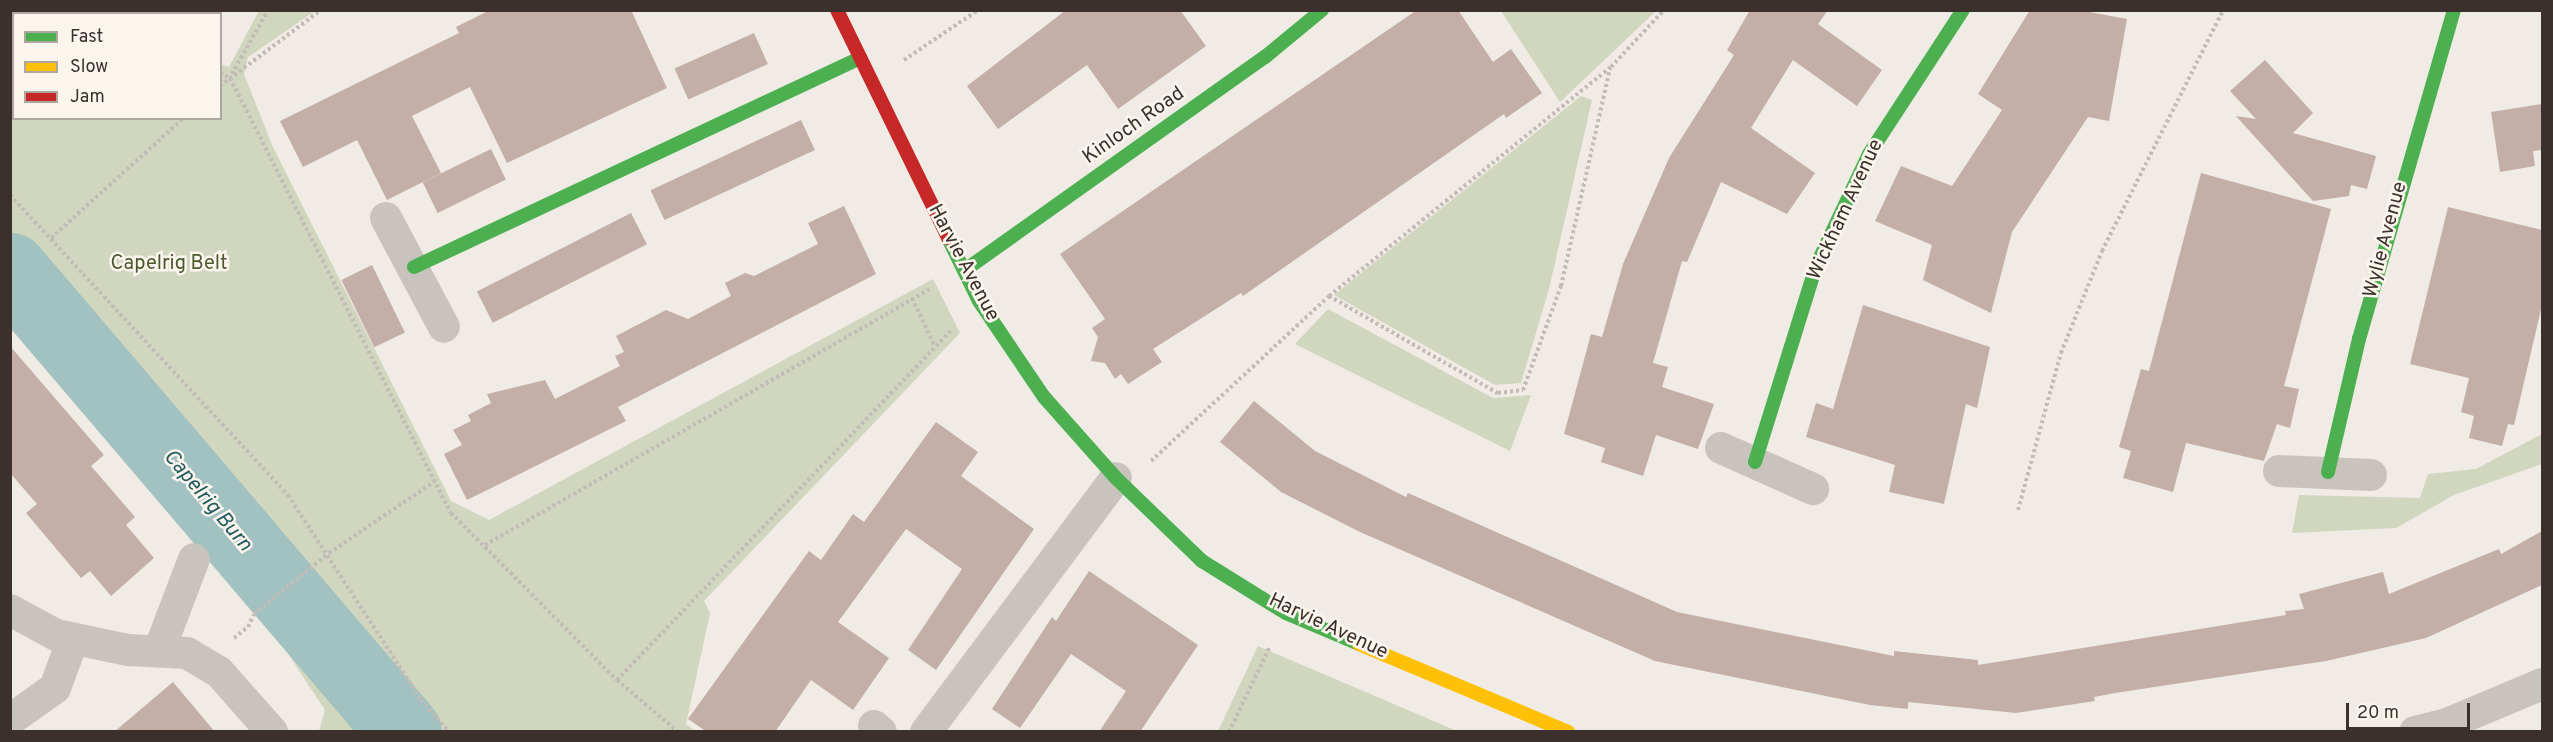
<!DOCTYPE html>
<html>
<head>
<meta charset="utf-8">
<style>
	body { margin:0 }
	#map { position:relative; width:2553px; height:742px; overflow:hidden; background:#f0ebe5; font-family:Overpass,sans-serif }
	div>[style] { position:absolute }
	.green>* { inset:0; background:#d1d6bf }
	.river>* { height:75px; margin:-37.5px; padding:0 37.5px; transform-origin:37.5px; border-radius:37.5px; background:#a1c2c1 }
	.building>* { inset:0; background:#c3afa7; transform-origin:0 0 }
	.path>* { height:4px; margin-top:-2px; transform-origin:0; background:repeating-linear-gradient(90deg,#c2bbb6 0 3px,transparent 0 6px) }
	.street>* { height:32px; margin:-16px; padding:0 16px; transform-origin:16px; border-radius:16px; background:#c9c3be }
	.fast>* { height:14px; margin:-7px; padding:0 7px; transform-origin:7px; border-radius:7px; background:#4caf50 }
	.slow>* { height:14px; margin:-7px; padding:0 7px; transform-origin:7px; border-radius:7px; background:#ffc107 }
	.jam>* { height:14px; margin:-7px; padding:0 7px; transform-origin:7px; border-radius:7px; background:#c62828 }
	span { translate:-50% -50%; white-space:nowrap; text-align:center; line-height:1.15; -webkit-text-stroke:5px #fbf5ee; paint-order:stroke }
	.street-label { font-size:20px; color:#3b302b }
	.park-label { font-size:20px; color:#4a5a2e }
	.water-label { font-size:21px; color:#1f5a5e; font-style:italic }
	.frame { position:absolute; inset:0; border:12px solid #3b302b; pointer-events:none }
	.legend { position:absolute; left:12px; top:12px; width:210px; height:108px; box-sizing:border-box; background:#fbf5ee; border:2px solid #aea6a0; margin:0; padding:8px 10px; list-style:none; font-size:18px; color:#3b302b }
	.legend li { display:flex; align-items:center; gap:12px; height:30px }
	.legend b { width:30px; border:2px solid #aea6a0 }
	.scale { position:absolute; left:2346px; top:703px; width:124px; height:27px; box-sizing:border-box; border:3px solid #3b302b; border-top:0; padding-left:8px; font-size:18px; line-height:21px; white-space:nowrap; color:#3b302b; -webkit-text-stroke:4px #fbf5ee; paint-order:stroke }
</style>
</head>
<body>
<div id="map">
	<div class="green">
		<i style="clip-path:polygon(130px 10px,132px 13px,14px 14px,14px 118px,220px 118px,221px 64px,229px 67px,259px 11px,315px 11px,248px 57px,244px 74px,272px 145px,451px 501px,489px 520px,933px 279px,960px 333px,704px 601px,710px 613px,686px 724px,695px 731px,319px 731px,325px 710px,163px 464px,72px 375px,11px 302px,11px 11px)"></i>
		<i style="clip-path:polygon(1501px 11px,1656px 11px,1560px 102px)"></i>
		<i style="clip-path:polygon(1581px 96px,1592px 100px,1549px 289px,1521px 383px,1495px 385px,1334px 295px)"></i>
		<i style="clip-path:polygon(1328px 309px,1493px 398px,1531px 395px,1510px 451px,1295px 344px)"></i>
		<i style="clip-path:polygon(2542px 434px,2542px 464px,2454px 495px,2396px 528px,2292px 533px,2299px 495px,2420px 498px,2428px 474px,2476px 469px)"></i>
		<i style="clip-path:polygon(1258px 646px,1457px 731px,1218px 731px)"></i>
	</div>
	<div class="river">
		<i style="left:10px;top:270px;width:607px;rotate:49.54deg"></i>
	</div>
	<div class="building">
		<i style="clip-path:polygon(490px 10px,631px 10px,667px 88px,507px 163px,470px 87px,412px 116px,441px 173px,387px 200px,357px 140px,303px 167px,280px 121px,459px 33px,456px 27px)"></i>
		<i style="clip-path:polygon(1066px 10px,1180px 10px,1206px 46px,1118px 109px,1087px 65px,998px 129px,967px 86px)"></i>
		<i style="clip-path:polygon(1417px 10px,1458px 10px,1493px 62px,1511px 49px,1542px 93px,1506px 118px,1504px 114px,1243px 296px,1241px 293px,1153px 349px,1162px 362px,1128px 384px,1121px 374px,1115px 379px,1105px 363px,1091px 361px,1098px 337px,1092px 328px,1105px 319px,1060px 254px)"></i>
		<i style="clip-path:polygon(1750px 10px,1828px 10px,1818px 24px,1882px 70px,1857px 106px,1793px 60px,1751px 128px,1815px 173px,1787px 214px,1721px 182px,1687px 262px,1682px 261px,1653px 363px,1668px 367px,1662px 387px,1714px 404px,1698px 449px,1656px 435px,1643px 476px,1601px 462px,1605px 448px,1564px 434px,1591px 334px,1602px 337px,1623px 264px,1669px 158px,1734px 55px,1727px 50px)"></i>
		<i style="clip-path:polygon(2030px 10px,2079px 10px,2127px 19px,2109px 121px,2088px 117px,2012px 232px,1991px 313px,1923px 280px,1932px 245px,1875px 221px,1901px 166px,1952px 186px,2002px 110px,1978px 94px)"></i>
		<i style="left:754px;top:33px;width:34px;height:87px;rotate:66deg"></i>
		<i style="clip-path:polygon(2265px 60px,2313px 113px,2293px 133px,2376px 156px,2367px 189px,2351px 185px,2349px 196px,2313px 201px,2236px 116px,2256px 119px,2230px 91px)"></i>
		<i style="clip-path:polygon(2542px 104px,2542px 150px,2533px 151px,2535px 166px,2500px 172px,2491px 112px)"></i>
		<i style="left:801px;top:120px;width:33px;height:166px;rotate:65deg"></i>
		<i style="left:491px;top:149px;width:34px;height:76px;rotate:64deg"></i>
		<i style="clip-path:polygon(2201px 173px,2331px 209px,2284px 386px,2299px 389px,2290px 428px,2277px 424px,2264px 461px,2186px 443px,2173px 492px,2123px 478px,2131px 451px,2119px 447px,2141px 369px,2149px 371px)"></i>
		<i style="clip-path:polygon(844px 206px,876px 274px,618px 407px,626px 421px,467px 500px,444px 454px,462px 445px,453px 430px,471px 421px,468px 415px,491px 403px,487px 394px,545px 380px,555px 399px,620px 366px,615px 356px,624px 352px,616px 336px,666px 310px,688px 319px,731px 296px,725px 283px,745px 273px,754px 276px,818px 244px,808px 223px)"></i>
		<i style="clip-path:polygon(2448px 207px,2542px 230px,2542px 305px,2514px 425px,2508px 424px,2502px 446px,2469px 438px,2474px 416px,2461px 412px,2469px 378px,2410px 364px)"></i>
		<i style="left:631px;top:213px;width:35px;height:173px;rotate:63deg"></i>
		<i style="left:372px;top:265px;width:75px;height:34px;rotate:64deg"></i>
		<i style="clip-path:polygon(1863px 305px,1990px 347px,1977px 408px,1966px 404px,1944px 504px,1889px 492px,1895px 465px,1806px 437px,1816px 403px,1833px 409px)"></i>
		<i style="clip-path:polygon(10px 346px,104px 455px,91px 466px,135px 517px,126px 525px,154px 558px,111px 596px,90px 571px,81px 578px,26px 513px,37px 504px,10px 473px)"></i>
		<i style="clip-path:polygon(1254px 401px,1315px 451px,1406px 497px,1408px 493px,1677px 612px,1894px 656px,1894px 651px,1978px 660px,1978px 665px,2286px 615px,2285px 611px,2304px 609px,2299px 594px,2383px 572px,2389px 594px,2499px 549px,2501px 554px,2542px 531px,2542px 585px,2426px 638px,2326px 661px,2115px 693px,2094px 697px,2095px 701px,2016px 713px,1908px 702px,1908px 709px,1870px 705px,1655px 661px,1360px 532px,1281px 492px,1220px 442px)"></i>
		<i style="clip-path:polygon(936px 422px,978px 452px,961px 476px,1034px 529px,936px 670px,908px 650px,962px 569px,906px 529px,838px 622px,889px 658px,853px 710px,811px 680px,775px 732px,707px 732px,688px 719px,809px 551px,821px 560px,853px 514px,864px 522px)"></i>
		<i style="clip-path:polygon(1089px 571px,1198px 645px,1140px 732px,1099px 732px,1126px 691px,1071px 654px,1020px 728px,992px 709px,1052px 617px,1056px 621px)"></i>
		<i style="clip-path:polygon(173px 682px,215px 732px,114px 732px)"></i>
	</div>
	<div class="path">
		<i style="left:91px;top:10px;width:7px;rotate:34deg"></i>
		<i style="left:904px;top:60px;width:89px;rotate:-34deg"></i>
		<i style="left:220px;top:73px;width:11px;rotate:27deg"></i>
		<i style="left:230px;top:78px;width:488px;rotate:63.1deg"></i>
		<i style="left:451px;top:513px;width:235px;rotate:45.2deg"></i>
		<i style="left:617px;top:680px;width:80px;rotate:40.4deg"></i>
		<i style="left:232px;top:74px;width:73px;rotate:-60.6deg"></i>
		<i style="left:220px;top:86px;width:126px;rotate:-37deg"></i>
		<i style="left:10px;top:195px;width:409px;rotate:47.2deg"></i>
		<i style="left:288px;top:495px;width:244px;rotate:57deg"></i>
		<i style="left:421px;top:700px;width:43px;rotate:48.8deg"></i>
		<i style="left:51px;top:238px;width:179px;rotate:-42.1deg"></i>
		<i style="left:1329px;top:296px;width:195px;rotate:29.9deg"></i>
		<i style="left:1498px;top:393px;width:25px;rotate:-7deg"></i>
		<i style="left:1523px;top:390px;width:111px;rotate:-69.9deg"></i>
		<i style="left:1561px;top:286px;width:223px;rotate:-77.3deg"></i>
		<i style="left:912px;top:298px;width:54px;rotate:64.9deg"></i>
		<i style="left:1151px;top:461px;width:243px;rotate:-42.8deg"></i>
		<i style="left:1329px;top:296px;width:363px;rotate:-39.1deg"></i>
		<i style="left:1611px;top:67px;width:78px;rotate:-47.1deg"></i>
		<i style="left:2018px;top:510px;width:163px;rotate:-74.7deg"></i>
		<i style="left:2061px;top:353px;width:110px;rotate:-68.1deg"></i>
		<i style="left:2102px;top:251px;width:270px;rotate:-63.3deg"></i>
		<i style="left:485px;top:545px;width:513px;rotate:-29.91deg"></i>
		<i style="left:234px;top:638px;width:18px;rotate:-38deg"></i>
		<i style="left:248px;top:627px;width:14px;rotate:-65deg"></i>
		<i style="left:254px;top:614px;width:97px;rotate:-39.1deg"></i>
		<i style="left:329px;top:553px;width:127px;rotate:-34.1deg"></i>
		<i style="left:617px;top:680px;width:485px;rotate:-46.3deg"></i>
		<i style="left:1229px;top:732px;width:93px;rotate:-64.5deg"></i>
	</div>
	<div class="street">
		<i style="left:386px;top:218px;width:123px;rotate:62deg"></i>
		<i style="left:1721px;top:448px;width:101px;rotate:24deg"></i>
		<i style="left:2279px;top:471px;width:92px;rotate:2.5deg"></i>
		<i style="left:10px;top:610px;width:52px;rotate:28.5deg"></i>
		<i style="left:56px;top:635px;width:74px;rotate:11.8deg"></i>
		<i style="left:128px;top:650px;width:59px;rotate:2.9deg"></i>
		<i style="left:187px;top:653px;width:37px;rotate:31deg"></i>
		<i style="left:219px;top:672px;width:80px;rotate:48.5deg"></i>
		<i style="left:159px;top:651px;width:98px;rotate:-69.2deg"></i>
		<i style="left:10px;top:720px;width:55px;rotate:-35.4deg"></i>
		<i style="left:55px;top:688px;width:52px;rotate:-69.8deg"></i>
		<i style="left:874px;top:726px;width:9px;rotate:41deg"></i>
		<i style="left:926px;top:732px;width:317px;rotate:-53.2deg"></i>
		<i style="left:2415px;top:732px;width:33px;rotate:-14deg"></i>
		<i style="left:2447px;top:724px;width:103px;rotate:-22.8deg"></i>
	</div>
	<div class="fast">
		<i style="left:948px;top:238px;width:70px;rotate:63.8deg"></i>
		<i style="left:979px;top:301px;width:116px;rotate:55.9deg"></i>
		<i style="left:1044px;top:397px;width:108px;rotate:48.4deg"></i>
		<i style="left:1116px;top:478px;width:120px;rotate:44deg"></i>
		<i style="left:1202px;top:561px;width:99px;rotate:31.8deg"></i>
		<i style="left:1286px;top:613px;width:79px;rotate:23deg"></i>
		<i style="left:414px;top:267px;width:493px;rotate:-25.1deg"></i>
		<i style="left:965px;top:270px;width:368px;rotate:-35.4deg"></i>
		<i style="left:1265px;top:57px;width:74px;rotate:-39.5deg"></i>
		<i style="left:1755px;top:462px;width:205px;rotate:-72.7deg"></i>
		<i style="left:1816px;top:266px;width:124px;rotate:-64.7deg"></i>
		<i style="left:1869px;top:154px;width:172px;rotate:-56.9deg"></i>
		<i style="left:2328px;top:472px;width:137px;rotate:-76.9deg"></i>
		<i style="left:2359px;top:339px;width:342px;rotate:-73.9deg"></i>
	</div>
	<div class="slow">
		<i style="left:1359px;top:644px;width:227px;rotate:22.8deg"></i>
	</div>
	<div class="jam">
		<i style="left:837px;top:10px;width:254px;rotate:64deg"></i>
	</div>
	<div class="street-label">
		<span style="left:1134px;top:126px;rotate:-35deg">Kinloch Road</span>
		<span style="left:1846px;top:210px;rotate:-65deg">Wickham Avenue</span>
		<span style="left:2386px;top:240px;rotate:-75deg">Wylie Avenue</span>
		<span style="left:963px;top:263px;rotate:62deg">Harvie Avenue</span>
		<span style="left:1328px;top:627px;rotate:25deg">Harvie Avenue</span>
	</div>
	<div class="park-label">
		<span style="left:169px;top:264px">Capelrig Belt</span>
	</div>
	<div class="water-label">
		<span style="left:207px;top:501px;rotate:50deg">Capelrig Burn</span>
	</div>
	<div class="frame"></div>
	<ul class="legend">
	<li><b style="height:8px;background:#4caf50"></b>Fast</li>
	<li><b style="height:8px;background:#ffc107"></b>Slow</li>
	<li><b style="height:8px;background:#c62828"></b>Jam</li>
	</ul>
	<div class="scale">20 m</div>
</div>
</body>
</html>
